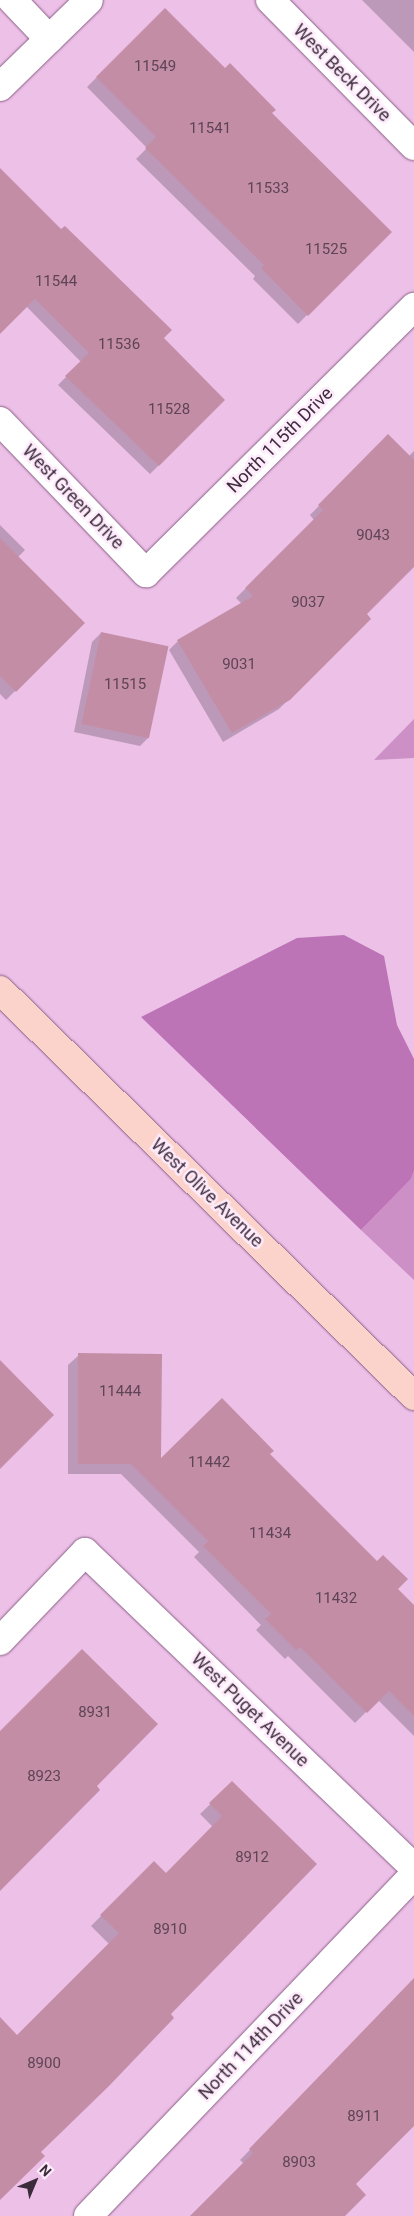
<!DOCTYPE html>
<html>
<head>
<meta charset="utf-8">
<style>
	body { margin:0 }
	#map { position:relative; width:414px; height:2216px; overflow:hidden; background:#edc0e8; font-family:Roboto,sans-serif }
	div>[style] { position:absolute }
	.green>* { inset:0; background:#cc8fc6 }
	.forest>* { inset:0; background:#bd74b7 }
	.shadow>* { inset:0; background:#0003 }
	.building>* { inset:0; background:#c38da6; transform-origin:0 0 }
	.roads { filter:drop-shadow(0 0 1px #885f84) drop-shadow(0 0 1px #885f84) }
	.minor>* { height:28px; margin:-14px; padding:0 14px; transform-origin:14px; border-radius:14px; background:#fff }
	.major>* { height:28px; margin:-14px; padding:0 14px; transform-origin:14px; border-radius:14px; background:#fcd3cb }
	span { translate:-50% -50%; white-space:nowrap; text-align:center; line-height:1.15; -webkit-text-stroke:5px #feebfb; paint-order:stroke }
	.number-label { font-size:15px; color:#5e4456 }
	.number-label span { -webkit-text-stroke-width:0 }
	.street-label { font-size:18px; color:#3c2b3b }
	.north { position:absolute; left:10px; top:2156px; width:50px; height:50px; -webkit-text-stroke:4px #feebfb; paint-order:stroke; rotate:45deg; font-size:14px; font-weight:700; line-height:20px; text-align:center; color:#3c2b3b }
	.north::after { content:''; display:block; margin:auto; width:18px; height:22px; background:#3c2b3b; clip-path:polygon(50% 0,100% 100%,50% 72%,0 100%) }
</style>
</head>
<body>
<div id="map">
	<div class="green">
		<i style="clip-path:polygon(414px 719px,414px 758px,374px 760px)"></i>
		<i style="clip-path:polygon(414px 1171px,414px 1280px,361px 1230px,411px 1179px)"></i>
	</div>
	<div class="forest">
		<i style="clip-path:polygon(344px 935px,384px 956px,397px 1025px,414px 1059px,414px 1171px,411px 1179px,361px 1230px,141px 1017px,297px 938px)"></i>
	</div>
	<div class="shadow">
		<i style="clip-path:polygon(362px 0,414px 0,414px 52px)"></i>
		<i style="clip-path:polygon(165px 9px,390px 232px,298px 324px,253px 279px,255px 276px,136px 159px,147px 148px,87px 87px)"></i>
		<i style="clip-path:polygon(0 174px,224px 400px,150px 474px,58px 385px,81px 362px,26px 306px,0 324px)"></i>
		<i style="clip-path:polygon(388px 436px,409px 456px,414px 451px,414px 565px,365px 614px,369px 619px,279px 709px,223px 742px,169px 650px,178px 641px,242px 604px,236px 598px,314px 520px,310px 515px)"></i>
		<i style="clip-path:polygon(0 525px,25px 550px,18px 557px,83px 623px,6px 700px,0 694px)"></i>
		<i style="clip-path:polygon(101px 633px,149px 737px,140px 746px,74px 732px,92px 642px)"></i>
		<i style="clip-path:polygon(79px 1355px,160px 1461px,269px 1454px,414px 1607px,414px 1736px,378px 1700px,355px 1723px,288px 1656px,285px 1659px,256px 1630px,261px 1625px,194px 1557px,199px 1552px,121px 1474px,68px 1474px,68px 1365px)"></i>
		<i style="clip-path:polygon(232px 1783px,169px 2014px,39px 2152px,0 2199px,0 2026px,17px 2037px,109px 1944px,91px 1926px,154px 1863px,166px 1875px,213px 1827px,200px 1814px)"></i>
		<i style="clip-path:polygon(414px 1980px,414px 2125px,354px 2184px,343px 2216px,193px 2216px,244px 2164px,240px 2160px)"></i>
	</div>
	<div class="building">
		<i style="clip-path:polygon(165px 8px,225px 68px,230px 63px,276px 110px,272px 113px,392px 232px,308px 316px,261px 268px,264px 265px,145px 148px,156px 137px,96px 77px)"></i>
		<i style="clip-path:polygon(0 168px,61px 229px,65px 226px,172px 330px,164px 338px,225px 400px,159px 466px,65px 376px,89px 353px,35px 299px,0 334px)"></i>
		<i style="clip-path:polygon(388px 434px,414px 460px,414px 567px,367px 614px,371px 619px,290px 700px,232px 733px,177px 640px,253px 596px,245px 588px,323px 510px,318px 505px)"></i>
		<i style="clip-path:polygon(0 538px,85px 623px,16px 692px,0 676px)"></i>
		<i style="left:101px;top:632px;width:69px;height:94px;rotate:12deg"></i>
		<i style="clip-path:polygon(78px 1353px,162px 1354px,161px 1458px,222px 1398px,274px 1451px,270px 1454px,377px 1561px,383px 1555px,408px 1579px,398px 1589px,414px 1605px,414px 1716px,389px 1691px,367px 1713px,300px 1647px,296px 1650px,265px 1619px,271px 1614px,203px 1546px,208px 1541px,131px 1464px,78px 1464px)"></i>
		<i style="clip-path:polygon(0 1360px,54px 1415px,0 1469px)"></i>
		<i style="clip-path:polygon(82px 1649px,158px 1724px,97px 1786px,100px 1790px,0 1891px,0 1731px)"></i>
		<i style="clip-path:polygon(232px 1781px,317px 1864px,171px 2014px,174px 2018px,109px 2086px,41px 2152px,45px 2156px,0 2200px,0 2017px,17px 2035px,119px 1933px,100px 1915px,154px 1861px,166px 1873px,222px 1816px,209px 1803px)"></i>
		<i style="clip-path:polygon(414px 1978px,414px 2126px,356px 2184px,366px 2195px,345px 2216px,190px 2216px,253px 2153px,249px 2149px)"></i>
	</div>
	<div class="roads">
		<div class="minor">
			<i style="left:12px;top:0;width:54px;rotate:46.5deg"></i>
			<i style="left:270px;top:0;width:205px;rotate:45.4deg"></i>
			<i style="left:0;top:87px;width:124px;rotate:-44.3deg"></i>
			<i style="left:0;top:421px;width:211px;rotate:46.2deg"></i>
			<i style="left:146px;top:573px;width:378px;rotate:-44.8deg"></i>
			<i style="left:0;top:1641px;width:123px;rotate:-46.3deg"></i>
			<i style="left:85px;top:1552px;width:456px;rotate:43.8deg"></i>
			<i style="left:88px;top:2216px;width:472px;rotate:-46.3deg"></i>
		</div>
		<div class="major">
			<i style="left:0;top:990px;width:580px;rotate:44.44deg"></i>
		</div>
	</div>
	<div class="number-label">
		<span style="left:155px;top:67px">11549</span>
		<span style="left:210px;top:129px">11541</span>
		<span style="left:268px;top:189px">11533</span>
		<span style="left:326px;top:250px">11525</span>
		<span style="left:56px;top:282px">11544</span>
		<span style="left:119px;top:345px">11536</span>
		<span style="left:169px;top:410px">11528</span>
		<span style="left:373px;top:536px">9043</span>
		<span style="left:308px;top:603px">9037</span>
		<span style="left:239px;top:665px">9031</span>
		<span style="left:125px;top:685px">11515</span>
		<span style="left:120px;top:1392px">11444</span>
		<span style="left:209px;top:1463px">11442</span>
		<span style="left:270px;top:1534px">11434</span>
		<span style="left:336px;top:1599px">11432</span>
		<span style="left:95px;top:1713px">8931</span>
		<span style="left:44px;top:1777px">8923</span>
		<span style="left:252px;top:1858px">8912</span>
		<span style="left:170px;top:1930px">8910</span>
		<span style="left:44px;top:2064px">8900</span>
		<span style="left:364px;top:2117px">8911</span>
		<span style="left:299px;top:2163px">8903</span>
	</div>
	<div class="street-label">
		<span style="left:342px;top:73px;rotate:45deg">West Beck Drive</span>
		<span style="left:280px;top:440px;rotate:-45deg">North 115th Drive</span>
		<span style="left:73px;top:497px;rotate:46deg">West Green Drive</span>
		<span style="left:207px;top:1193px;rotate:44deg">West Olive Avenue</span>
		<span style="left:250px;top:1710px;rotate:44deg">West Puget Avenue</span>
		<span style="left:251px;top:2046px;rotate:-46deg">North 114th Drive</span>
	</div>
	<div class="north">N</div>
</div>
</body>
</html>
